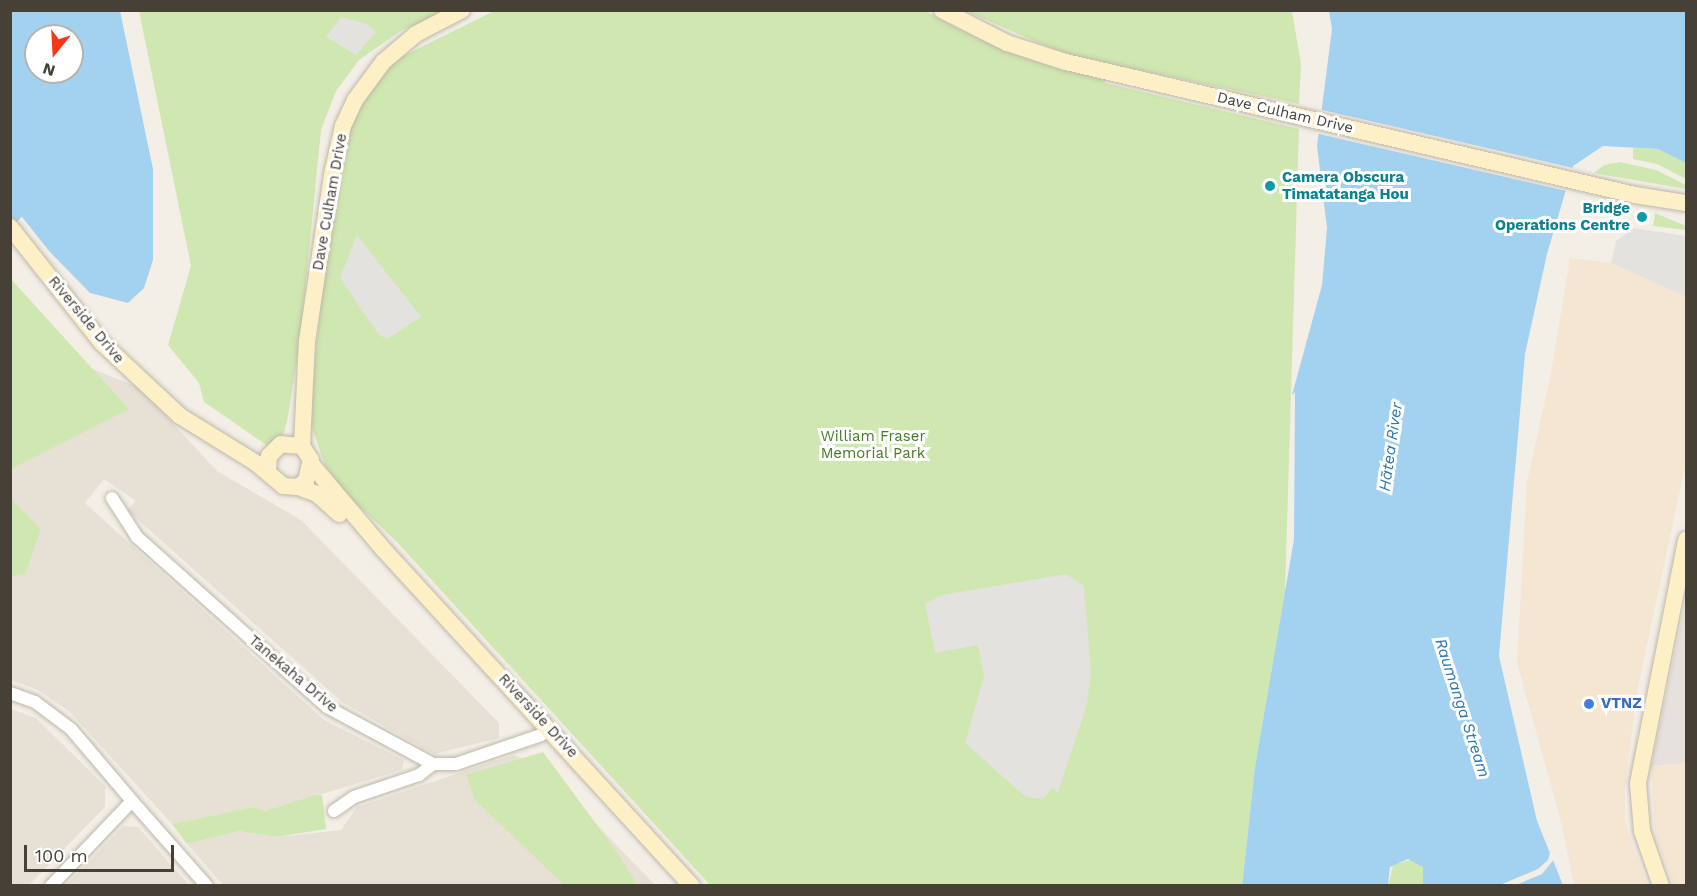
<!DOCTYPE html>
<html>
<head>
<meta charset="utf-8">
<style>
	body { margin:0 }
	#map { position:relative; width:1697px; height:896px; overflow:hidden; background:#f3efe7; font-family:"Work Sans",sans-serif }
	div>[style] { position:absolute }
	.residential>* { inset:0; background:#e7e1d5 }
	.commercial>* { inset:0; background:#f5e6d2 }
	.industrial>* { inset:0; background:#e6e1dc }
	.green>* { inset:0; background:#cfe7b0 }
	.parking>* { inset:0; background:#e4e2df }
	.water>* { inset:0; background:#a3d2f0 }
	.pier>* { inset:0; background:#f3efe7; transform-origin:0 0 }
	.river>* { height:18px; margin:-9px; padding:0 9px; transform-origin:9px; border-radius:9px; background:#a3d2f0 }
	.roads { filter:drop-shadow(0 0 2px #bfb7a9) drop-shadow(0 0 2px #bfb7a9) }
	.minor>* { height:12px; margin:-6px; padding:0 6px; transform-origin:6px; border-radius:6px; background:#fff }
	.secondary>* { height:16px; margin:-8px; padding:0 8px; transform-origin:8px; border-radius:8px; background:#fef0c6 }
	.dots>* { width:16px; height:16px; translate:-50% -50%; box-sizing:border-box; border:3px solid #fff; border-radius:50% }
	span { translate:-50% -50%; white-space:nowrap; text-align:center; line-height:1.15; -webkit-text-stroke:6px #fff; paint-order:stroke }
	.street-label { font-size:15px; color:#464036 }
	.culture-label { font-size:15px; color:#0d838f; font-weight:700 }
	.left { translate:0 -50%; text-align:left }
	.right { translate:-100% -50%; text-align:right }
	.park-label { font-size:15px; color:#487829 }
	.shop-label { font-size:15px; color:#366cbe; font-weight:700 }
	.water-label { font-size:16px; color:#2e78aa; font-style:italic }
	.frame { position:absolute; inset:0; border:12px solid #464036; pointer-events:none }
	.north { position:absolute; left:24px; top:24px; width:60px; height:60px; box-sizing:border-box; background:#fff; border:2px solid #b5b3af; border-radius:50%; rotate:198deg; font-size:16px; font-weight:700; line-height:24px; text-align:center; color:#464036 }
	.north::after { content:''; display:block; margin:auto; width:21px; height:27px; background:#f83719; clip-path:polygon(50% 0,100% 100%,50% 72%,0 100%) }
	.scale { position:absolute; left:24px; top:845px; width:150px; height:27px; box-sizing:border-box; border:3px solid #464036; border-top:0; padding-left:8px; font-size:18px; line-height:21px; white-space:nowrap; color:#464036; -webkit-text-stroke:4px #fff; paint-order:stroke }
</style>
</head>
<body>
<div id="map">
	<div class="residential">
		<i style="clip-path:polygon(10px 336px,140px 388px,217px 471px,301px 520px,499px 723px,499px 738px,434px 754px,342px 702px,127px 510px,136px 501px,104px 479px,85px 503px,324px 720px,404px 760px,402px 770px,265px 811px,253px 807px,172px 824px,70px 712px,38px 690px,11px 680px)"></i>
		<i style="clip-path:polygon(11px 709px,36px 718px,105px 786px,105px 807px,29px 885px,11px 885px)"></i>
		<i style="clip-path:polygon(513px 755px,537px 763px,655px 885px,223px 885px,187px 844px,239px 831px,276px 837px,341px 830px,357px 807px)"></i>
		<i style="clip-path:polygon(123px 826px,138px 827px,189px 885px,66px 885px)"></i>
	</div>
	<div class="commercial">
		<i style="clip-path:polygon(1570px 258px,1611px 263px,1686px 297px,1686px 462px,1637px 692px,1625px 788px,1625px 823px,1647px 885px,1574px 885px,1560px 818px,1517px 663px,1527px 482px,1551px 373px)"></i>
		<i style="clip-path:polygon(1686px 763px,1686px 885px,1673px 885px,1655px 833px,1651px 766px)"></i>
	</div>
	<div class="industrial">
		<i style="clip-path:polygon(1686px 600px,1686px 763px,1651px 766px)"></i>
	</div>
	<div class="green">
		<i style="clip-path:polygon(139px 11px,448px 11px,402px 30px,359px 60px,336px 91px,321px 130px,300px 341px,287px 422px,282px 438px,268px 446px,204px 402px,199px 383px,168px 345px,191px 266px)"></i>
		<i style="clip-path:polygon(494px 11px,925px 11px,975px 37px,1040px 63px,1106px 79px,1105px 83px,1299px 129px,1285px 592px,1255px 767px,1242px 885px,710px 885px,396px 541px,344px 492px,325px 465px,309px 419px,338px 134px,391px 62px)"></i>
		<i style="clip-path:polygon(966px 11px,1292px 11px,1301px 64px,1299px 104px,1064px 54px)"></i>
		<i style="clip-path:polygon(1633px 148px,1658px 149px,1686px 163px,1686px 179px,1657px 164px,1633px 159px)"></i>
		<i style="clip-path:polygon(1620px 162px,1656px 170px,1686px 185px,1686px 189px,1594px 173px,1604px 165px)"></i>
		<i style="clip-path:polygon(1655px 213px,1686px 226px,1686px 230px,1653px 226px)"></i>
		<i style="clip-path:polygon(10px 278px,129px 409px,11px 469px,10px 469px)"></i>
		<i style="clip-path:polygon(11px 499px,41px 529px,25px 574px,11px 576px)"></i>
		<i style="clip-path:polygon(543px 752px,619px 855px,637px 885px,564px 885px,475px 800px,466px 775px)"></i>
		<i style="clip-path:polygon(316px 795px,322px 795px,326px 829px,276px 837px,239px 831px,187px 844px,172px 824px,253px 807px,265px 811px)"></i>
		<i style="clip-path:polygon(1413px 859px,1423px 867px,1423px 885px,1388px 886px,1393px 865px)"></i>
	</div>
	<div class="parking">
		<i style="clip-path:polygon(341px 17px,367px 24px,376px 32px,356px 55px,326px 37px)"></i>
		<i style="clip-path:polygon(1634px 228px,1686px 236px,1686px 297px,1611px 263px,1616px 241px)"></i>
		<i style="clip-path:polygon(357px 235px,421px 317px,387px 339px,379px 335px,340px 278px)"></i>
		<i style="clip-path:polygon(1066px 574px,1084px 586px,1091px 674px,1086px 708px,1058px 792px,1052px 788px,1043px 799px,1026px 797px,965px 743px,984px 676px,978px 645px,935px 653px,925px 604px,942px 595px)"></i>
	</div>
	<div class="water">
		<i style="clip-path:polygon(evenodd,10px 11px,120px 11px,153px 169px,153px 260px,144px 288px,128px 303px,90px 293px,49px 251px,11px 203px,10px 11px,36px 36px,72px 36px,72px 72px,36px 72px,36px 36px)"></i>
		<i style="clip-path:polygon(1329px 11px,1686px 11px,1686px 163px,1658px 149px,1603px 146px,1573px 166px,1547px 254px,1525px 354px,1499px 656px,1537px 821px,1563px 885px,1423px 885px,1423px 867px,1408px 859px,1390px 867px,1388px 885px,1242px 886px,1255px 767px,1294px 539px,1295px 392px,1292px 395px,1322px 285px,1327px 228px,1317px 146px,1332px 29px)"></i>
	</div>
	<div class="pier">
		<i style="left:1318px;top:109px;width:264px;height:24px;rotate:13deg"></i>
		<i style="clip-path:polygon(1551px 849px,1555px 858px,1542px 874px,1516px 885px,1500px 885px,1538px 869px,1548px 860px)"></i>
	</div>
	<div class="river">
		<i style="left:10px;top:216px;width:31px;rotate:-45deg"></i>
	</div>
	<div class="roads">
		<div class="minor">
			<i style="left:112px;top:498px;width:46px;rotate:57.3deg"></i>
			<i style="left:137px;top:537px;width:255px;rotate:41.8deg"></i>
			<i style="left:327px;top:707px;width:120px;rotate:28.3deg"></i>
			<i style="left:433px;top:764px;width:23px"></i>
			<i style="left:456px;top:764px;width:90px;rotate:-18.8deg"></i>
			<i style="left:541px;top:735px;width:8px;rotate:-45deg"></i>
			<i style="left:10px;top:693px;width:27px;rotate:20deg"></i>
			<i style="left:35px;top:702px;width:45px;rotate:36.9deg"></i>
			<i style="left:71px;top:729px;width:94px;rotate:49.7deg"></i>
			<i style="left:334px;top:811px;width:24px;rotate:-35deg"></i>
			<i style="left:354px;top:797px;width:69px;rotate:-18.7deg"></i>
			<i style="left:419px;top:775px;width:18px;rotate:-38deg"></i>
			<i style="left:51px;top:886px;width:117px;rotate:-46.4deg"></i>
			<i style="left:132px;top:801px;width:113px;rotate:48.6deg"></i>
		</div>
		<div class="secondary">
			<i style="left:942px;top:10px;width:73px;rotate:26.9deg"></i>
			<i style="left:1007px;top:43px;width:62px;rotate:17.9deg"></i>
			<i style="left:1066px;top:62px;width:584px;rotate:13.16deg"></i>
			<i style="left:1635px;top:195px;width:52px;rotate:8.9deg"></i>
			<i style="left:10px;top:227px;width:148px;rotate:51.6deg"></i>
			<i style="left:102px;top:343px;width:107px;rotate:43.1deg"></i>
			<i style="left:180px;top:416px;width:89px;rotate:31.7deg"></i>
			<i style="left:256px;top:463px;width:35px;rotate:40deg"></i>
			<i style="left:283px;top:486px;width:15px;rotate:4deg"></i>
			<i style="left:298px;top:487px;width:10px;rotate:-37deg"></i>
			<i style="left:306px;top:481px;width:22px;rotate:-77deg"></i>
			<i style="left:311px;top:460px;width:17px;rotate:-123deg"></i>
			<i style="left:302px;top:446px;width:21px;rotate:-175deg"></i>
			<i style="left:281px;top:444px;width:17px;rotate:135deg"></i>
			<i style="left:269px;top:456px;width:16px;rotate:94deg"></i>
			<i style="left:302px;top:446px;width:105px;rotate:-87.3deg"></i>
			<i style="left:307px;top:341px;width:173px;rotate:-81.4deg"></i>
			<i style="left:333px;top:170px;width:45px;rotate:-77.2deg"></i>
			<i style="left:343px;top:126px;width:29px;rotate:-65deg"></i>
			<i style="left:355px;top:100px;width:47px;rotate:-53.6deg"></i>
			<i style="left:383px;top:62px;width:43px;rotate:-40.3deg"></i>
			<i style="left:416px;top:34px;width:52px;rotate:-27.6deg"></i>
			<i style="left:312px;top:465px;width:110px;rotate:49.8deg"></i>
			<i style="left:383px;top:549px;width:457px;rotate:47.5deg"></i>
			<i style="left:298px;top:487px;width:20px;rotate:20deg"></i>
			<i style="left:317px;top:494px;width:30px;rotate:42deg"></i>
			<i style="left:1661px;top:886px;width:58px;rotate:-109.1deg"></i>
			<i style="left:1642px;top:831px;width:48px;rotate:-94.8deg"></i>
			<i style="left:1638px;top:783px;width:248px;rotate:-78.8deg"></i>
		</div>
	</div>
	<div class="dots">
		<i style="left:1270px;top:186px;background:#0f9aa8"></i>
		<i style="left:1642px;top:217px;background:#0f9aa8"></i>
		<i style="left:1589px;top:704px;background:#3f7fe0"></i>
	</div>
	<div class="street-label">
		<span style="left:1285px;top:113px;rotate:13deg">Dave Culham Drive</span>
		<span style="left:330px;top:202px;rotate:-80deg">Dave Culham Drive</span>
		<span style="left:86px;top:320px;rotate:50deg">Riverside Drive</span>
		<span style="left:293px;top:674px;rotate:40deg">Tanekaha Drive</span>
		<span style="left:538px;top:716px;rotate:47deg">Riverside Drive</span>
	</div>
	<div class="culture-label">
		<span class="left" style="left:1282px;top:186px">Camera Obscura<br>Timatatanga Hou</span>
		<span class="right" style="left:1630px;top:217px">Bridge<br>Operations Centre</span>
	</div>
	<div class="park-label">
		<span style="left:873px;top:445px">William Fraser<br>Memorial Park</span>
	</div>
	<div class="shop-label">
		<span class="left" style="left:1601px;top:704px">VTNZ</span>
	</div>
	<div class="water-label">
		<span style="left:1391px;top:447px;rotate:-82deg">Hātea River</span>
		<span style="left:1462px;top:708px;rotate:72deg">Raumanga Stream</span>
	</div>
	<div class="frame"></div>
	<div class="north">N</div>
	<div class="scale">100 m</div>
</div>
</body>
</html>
